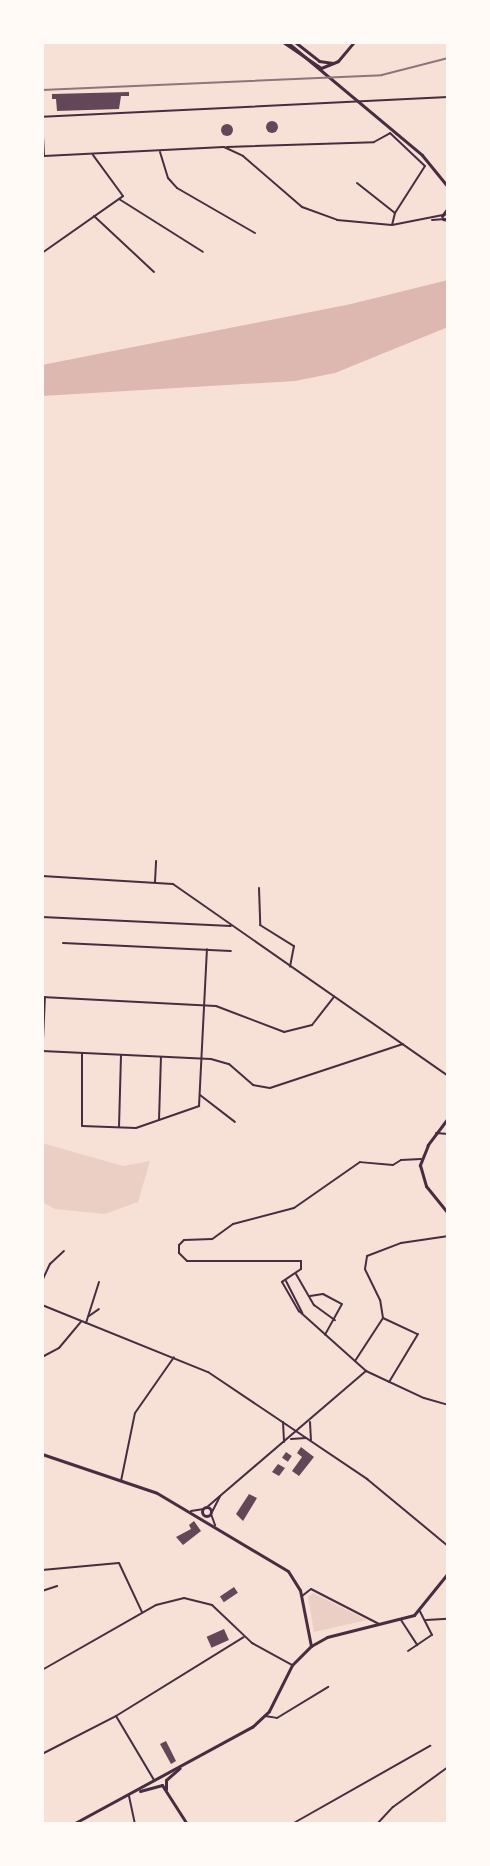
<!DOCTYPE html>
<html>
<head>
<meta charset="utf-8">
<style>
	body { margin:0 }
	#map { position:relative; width:490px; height:1866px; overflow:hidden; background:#f7e1d7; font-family:Quicksand,sans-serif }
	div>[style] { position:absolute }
	.green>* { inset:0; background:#ebcfc5 }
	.water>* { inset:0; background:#dcb8b0 }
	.building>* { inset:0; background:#644757; transform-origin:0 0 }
	.round { border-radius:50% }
	.minor>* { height:2px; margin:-1px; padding:0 1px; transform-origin:1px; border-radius:1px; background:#4a2c40 }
	.tertiary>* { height:2px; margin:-1px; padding:0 1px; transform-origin:1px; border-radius:1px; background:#4a2c40 }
	.secondary>* { height:3px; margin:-1.5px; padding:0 1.5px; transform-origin:1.5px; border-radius:1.5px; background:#4a2c40 }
	.secondary>.ring { margin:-1.5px; padding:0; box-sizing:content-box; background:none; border:3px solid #4a2c40; border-radius:50% }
	.primary>* { height:3px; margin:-1.5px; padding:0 1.5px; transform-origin:1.5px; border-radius:1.5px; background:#4a2c40 }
	.rail>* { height:1.5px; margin:-0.75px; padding:0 0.75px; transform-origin:0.75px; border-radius:0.75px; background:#8f747c }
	span { translate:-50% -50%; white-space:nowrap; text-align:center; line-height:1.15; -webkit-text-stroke:4.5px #fffaf5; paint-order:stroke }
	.frame { position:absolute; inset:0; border:44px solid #fffaf5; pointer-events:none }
</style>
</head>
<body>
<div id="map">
	<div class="green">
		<i style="clip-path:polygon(42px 1143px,123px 1166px,150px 1161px,138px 1202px,105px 1214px,55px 1209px,42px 1202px)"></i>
		<i style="clip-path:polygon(313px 1593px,367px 1620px,314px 1632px,308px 1597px)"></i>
	</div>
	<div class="water">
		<i style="clip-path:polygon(448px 280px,448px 327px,335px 373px,295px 381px,42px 396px,42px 365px,351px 304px)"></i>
	</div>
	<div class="building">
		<i style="clip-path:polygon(129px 92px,129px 96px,121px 96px,119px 109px,57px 111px,56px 99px,52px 99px,52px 94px)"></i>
		<i class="round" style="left:266px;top:121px;width:12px;height:12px"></i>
		<i class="round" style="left:221px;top:124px;width:12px;height:12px"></i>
		<i style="clip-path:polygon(301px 1447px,314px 1457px,299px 1476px,292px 1471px,302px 1457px,297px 1453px)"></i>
		<i style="left:286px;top:1452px;width:7px;height:7px;rotate:34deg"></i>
		<i style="clip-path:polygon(278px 1464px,285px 1468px,279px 1476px,272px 1472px)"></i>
		<i style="clip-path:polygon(249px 1494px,257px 1498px,243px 1521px,236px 1514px)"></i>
		<i style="clip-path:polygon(194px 1521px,201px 1531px,183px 1545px,176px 1537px,191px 1529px,189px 1525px)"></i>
		<i style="left:234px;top:1587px;width:7px;height:17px;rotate:56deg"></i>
		<i style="left:224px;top:1629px;width:12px;height:19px;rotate:66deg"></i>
		<i style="clip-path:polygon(166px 1741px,176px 1761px,171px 1764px,160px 1744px)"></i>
	</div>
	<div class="minor">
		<i style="left:227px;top:147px;width:147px;rotate:-1.9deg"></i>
		<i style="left:374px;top:142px;width:18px;rotate:-29deg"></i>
		<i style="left:390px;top:133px;width:48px;rotate:43.3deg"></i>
		<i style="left:425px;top:166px;width:56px;rotate:122.6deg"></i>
		<i style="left:395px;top:213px;width:12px;rotate:104deg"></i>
		<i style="left:160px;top:152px;width:27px;rotate:73deg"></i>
		<i style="left:168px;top:178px;width:13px;rotate:48deg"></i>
		<i style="left:177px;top:188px;width:90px;rotate:30deg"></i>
		<i style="left:357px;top:183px;width:48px;rotate:38.3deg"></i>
		<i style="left:119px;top:199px;width:99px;rotate:32.2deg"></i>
		<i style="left:94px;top:216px;width:82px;rotate:43deg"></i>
		<i style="left:42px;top:253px;width:99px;rotate:-35.1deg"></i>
		<i style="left:123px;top:196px;width:51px;rotate:-126.2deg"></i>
		<i style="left:42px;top:876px;width:131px;rotate:3.5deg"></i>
		<i style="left:173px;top:884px;width:335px;rotate:34.9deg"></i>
		<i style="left:155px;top:882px;width:21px;rotate:-87deg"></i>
		<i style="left:259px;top:888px;width:37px;rotate:88deg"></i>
		<i style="left:260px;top:925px;width:40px;rotate:32deg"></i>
		<i style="left:294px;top:946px;width:21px;rotate:101deg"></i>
		<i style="left:42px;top:917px;width:189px;rotate:2.7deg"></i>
		<i style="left:63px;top:943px;width:168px;rotate:2.7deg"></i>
		<i style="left:42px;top:997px;width:174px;rotate:3deg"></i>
		<i style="left:216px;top:1006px;width:73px;rotate:20.9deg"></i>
		<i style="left:284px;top:1032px;width:29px;rotate:-14deg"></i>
		<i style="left:312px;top:1025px;width:36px;rotate:-52deg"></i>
		<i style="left:42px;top:1051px;width:169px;rotate:2.7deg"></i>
		<i style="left:211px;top:1059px;width:19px;rotate:16deg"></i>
		<i style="left:229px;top:1064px;width:32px;rotate:41deg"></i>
		<i style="left:253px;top:1085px;width:17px;rotate:10deg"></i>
		<i style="left:270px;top:1088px;width:140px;rotate:-18.3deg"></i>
		<i style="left:82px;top:1054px;width:72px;rotate:90deg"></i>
		<i style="left:82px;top:1126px;width:54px;rotate:2.1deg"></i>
		<i style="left:136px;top:1128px;width:67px;rotate:-19.2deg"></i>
		<i style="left:199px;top:1106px;width:157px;rotate:-87.1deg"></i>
		<i style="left:42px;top:1062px;width:65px;rotate:-87.4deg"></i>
		<i style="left:200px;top:1095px;width:44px;rotate:37.6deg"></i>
		<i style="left:159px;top:1120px;width:63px;rotate:-88.2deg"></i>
		<i style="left:119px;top:1127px;width:72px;rotate:-88.4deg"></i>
		<i style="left:436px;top:1133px;width:12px;rotate:5deg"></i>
		<i style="left:421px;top:1159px;width:20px;rotate:177deg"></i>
		<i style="left:401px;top:1160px;width:9px;rotate:148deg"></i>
		<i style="left:393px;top:1165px;width:33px;rotate:-175deg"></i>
		<i style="left:360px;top:1162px;width:80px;rotate:145.1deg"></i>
		<i style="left:294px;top:1208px;width:63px;rotate:165.3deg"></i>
		<i style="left:233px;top:1224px;width:26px;rotate:144deg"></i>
		<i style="left:212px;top:1239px;width:28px;rotate:178deg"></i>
		<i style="left:184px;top:1240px;width:7px;rotate:135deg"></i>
		<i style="left:179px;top:1245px;width:8px;rotate:90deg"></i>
		<i style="left:179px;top:1253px;width:11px;rotate:45deg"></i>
		<i style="left:187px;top:1261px;width:114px"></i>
		<i style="left:301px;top:1261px;width:8px;rotate:90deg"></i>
		<i style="left:301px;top:1269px;width:23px;rotate:146deg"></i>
		<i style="left:282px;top:1282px;width:34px;rotate:60deg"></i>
		<i style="left:299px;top:1311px;width:90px;rotate:41.8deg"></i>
		<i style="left:366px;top:1371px;width:64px;rotate:25deg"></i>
		<i style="left:424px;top:1398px;width:25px;rotate:16deg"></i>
		<i style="left:296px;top:1274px;width:36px;rotate:60deg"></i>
		<i style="left:314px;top:1305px;width:26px;rotate:36deg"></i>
		<i style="left:42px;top:1281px;width:19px;rotate:-65deg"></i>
		<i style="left:50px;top:1264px;width:19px;rotate:-43deg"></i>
		<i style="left:286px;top:1281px;width:36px;rotate:63deg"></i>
		<i style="left:310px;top:1296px;width:13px;rotate:-9deg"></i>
		<i style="left:323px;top:1294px;width:21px;rotate:28deg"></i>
		<i style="left:342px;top:1304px;width:35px;rotate:119deg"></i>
		<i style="left:42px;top:1305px;width:179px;rotate:22deg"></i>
		<i style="left:208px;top:1372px;width:192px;rotate:33.9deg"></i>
		<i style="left:367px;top:1479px;width:105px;rotate:39.6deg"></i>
		<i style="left:89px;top:1316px;width:12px;rotate:-35deg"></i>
		<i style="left:383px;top:1318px;width:38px;rotate:25deg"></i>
		<i style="left:418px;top:1334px;width:56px;rotate:121.1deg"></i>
		<i style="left:86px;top:1323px;width:43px;rotate:-72.4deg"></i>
		<i style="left:42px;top:1357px;width:19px;rotate:-28deg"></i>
		<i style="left:59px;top:1348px;width:34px;rotate:-50deg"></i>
		<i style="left:355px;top:1361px;width:51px;rotate:-56.9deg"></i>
		<i style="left:383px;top:1318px;width:18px;rotate:-99deg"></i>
		<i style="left:380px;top:1300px;width:34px;rotate:-116deg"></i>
		<i style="left:365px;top:1269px;width:13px;rotate:-81deg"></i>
		<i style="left:367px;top:1256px;width:36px;rotate:-21deg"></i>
		<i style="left:401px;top:1243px;width:48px;rotate:-8.5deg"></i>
		<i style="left:283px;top:1422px;width:20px;rotate:87deg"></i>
		<i style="left:310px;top:1422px;width:18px;rotate:87deg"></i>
		<i style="left:291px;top:1439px;width:15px;rotate:-4deg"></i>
		<i style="left:121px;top:1481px;width:69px;rotate:-78.4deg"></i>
		<i style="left:135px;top:1413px;width:68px;rotate:-55.1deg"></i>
		<i style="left:206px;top:1508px;width:211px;rotate:-40.6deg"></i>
		<i style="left:191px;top:1511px;width:13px;rotate:-9deg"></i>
		<i style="left:212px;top:1512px;width:18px;rotate:-63deg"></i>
		<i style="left:211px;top:1514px;width:12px;rotate:70deg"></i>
		<i style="left:42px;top:1570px;width:77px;rotate:-5.2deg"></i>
		<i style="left:119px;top:1563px;width:54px;rotate:64.9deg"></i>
		<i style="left:42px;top:1591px;width:16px;rotate:-18deg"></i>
		<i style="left:302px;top:1596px;width:11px;rotate:-38deg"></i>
		<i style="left:311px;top:1589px;width:76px;rotate:27.2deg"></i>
		<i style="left:401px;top:1620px;width:30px;rotate:57deg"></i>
		<i style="left:426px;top:1620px;width:22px;rotate:-3deg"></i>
		<i style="left:408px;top:1651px;width:29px;rotate:-34deg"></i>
		<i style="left:432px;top:1635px;width:27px;rotate:-117deg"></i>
		<i style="left:42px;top:1670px;width:131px;rotate:-29.7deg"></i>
		<i style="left:156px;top:1605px;width:29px;rotate:-14deg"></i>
		<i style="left:184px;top:1598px;width:29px;rotate:14deg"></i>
		<i style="left:212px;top:1605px;width:55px;rotate:43.5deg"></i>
		<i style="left:252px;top:1643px;width:46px;rotate:28.8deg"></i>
		<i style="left:116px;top:1716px;width:74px;rotate:59.3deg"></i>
		<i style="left:265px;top:1716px;width:12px;rotate:9deg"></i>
		<i style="left:277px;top:1718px;width:60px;rotate:-31.3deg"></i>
		<i style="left:42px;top:1754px;width:83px;rotate:-27.2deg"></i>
		<i style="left:116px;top:1716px;width:150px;rotate:-31.7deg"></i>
		<i style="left:129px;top:1796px;width:29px;rotate:78deg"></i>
		<i style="left:292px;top:1824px;width:159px;rotate:-29.5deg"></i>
		<i style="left:377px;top:1824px;width:23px;rotate:-47deg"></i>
		<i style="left:393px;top:1807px;width:68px;rotate:-36deg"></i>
	</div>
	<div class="tertiary">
		<i style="left:448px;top:97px;width:406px;rotate:177.2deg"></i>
		<i style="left:42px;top:117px;width:39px;rotate:87deg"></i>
		<i style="left:44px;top:156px;width:180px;rotate:-2.9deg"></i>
		<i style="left:224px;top:147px;width:21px;rotate:25deg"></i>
		<i style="left:243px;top:156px;width:78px;rotate:40.8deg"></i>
		<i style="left:302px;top:207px;width:37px;rotate:20deg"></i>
		<i style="left:337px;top:220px;width:55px;rotate:5.2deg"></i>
		<i style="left:392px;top:225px;width:57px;rotate:-11.1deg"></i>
		<i style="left:432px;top:220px;width:13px;rotate:-4deg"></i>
	</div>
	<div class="secondary">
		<i style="left:283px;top:42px;width:46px;rotate:34.4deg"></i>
		<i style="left:321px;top:68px;width:18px;rotate:-22deg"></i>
		<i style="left:338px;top:61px;width:25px;rotate:-50deg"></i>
		<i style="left:295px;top:42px;width:31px;rotate:38deg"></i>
		<i style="left:319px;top:61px;width:14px;rotate:8deg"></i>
		<i style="left:42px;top:1454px;width:121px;rotate:18.7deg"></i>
		<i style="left:157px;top:1493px;width:152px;rotate:30.8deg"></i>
		<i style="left:288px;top:1571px;width:22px;rotate:58deg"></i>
		<i style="left:300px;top:1590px;width:57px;rotate:78.9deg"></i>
		<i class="ring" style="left:202.5px;top:1507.5px;width:6px;height:6px"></i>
	</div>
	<div class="primary">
		<i style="left:287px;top:42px;width:176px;rotate:39.9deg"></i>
		<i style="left:422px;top:155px;width:41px;rotate:50.9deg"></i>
		<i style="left:442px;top:216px;width:10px;rotate:-53deg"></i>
		<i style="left:443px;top:219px;width:5px;rotate:11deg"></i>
		<i style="left:448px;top:1118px;width:34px;rotate:127deg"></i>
		<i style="left:428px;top:1145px;width:22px;rotate:112deg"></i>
		<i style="left:420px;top:1165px;width:22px;rotate:74deg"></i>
		<i style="left:426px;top:1186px;width:35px;rotate:51deg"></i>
		<i style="left:166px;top:1789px;width:9px;rotate:-90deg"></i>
		<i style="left:166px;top:1780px;width:18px;rotate:-41deg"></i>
		<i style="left:140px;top:1791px;width:23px;rotate:-15deg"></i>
		<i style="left:162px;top:1785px;width:46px;rotate:57.3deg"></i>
		<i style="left:73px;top:1824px;width:204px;rotate:-28.5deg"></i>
		<i style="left:252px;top:1727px;width:23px;rotate:-43deg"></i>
		<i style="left:269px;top:1711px;width:51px;rotate:-63.4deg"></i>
		<i style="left:292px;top:1665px;width:27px;rotate:-45deg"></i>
		<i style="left:311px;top:1646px;width:18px;rotate:-29deg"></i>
		<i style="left:327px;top:1637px;width:90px;rotate:-14.2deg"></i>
		<i style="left:414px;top:1615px;width:54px;rotate:-51deg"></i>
	</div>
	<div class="rail">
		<i style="left:42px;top:90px;width:340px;rotate:-2.5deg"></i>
		<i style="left:382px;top:75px;width:68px;rotate:-14.4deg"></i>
	</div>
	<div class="frame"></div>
</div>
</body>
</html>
